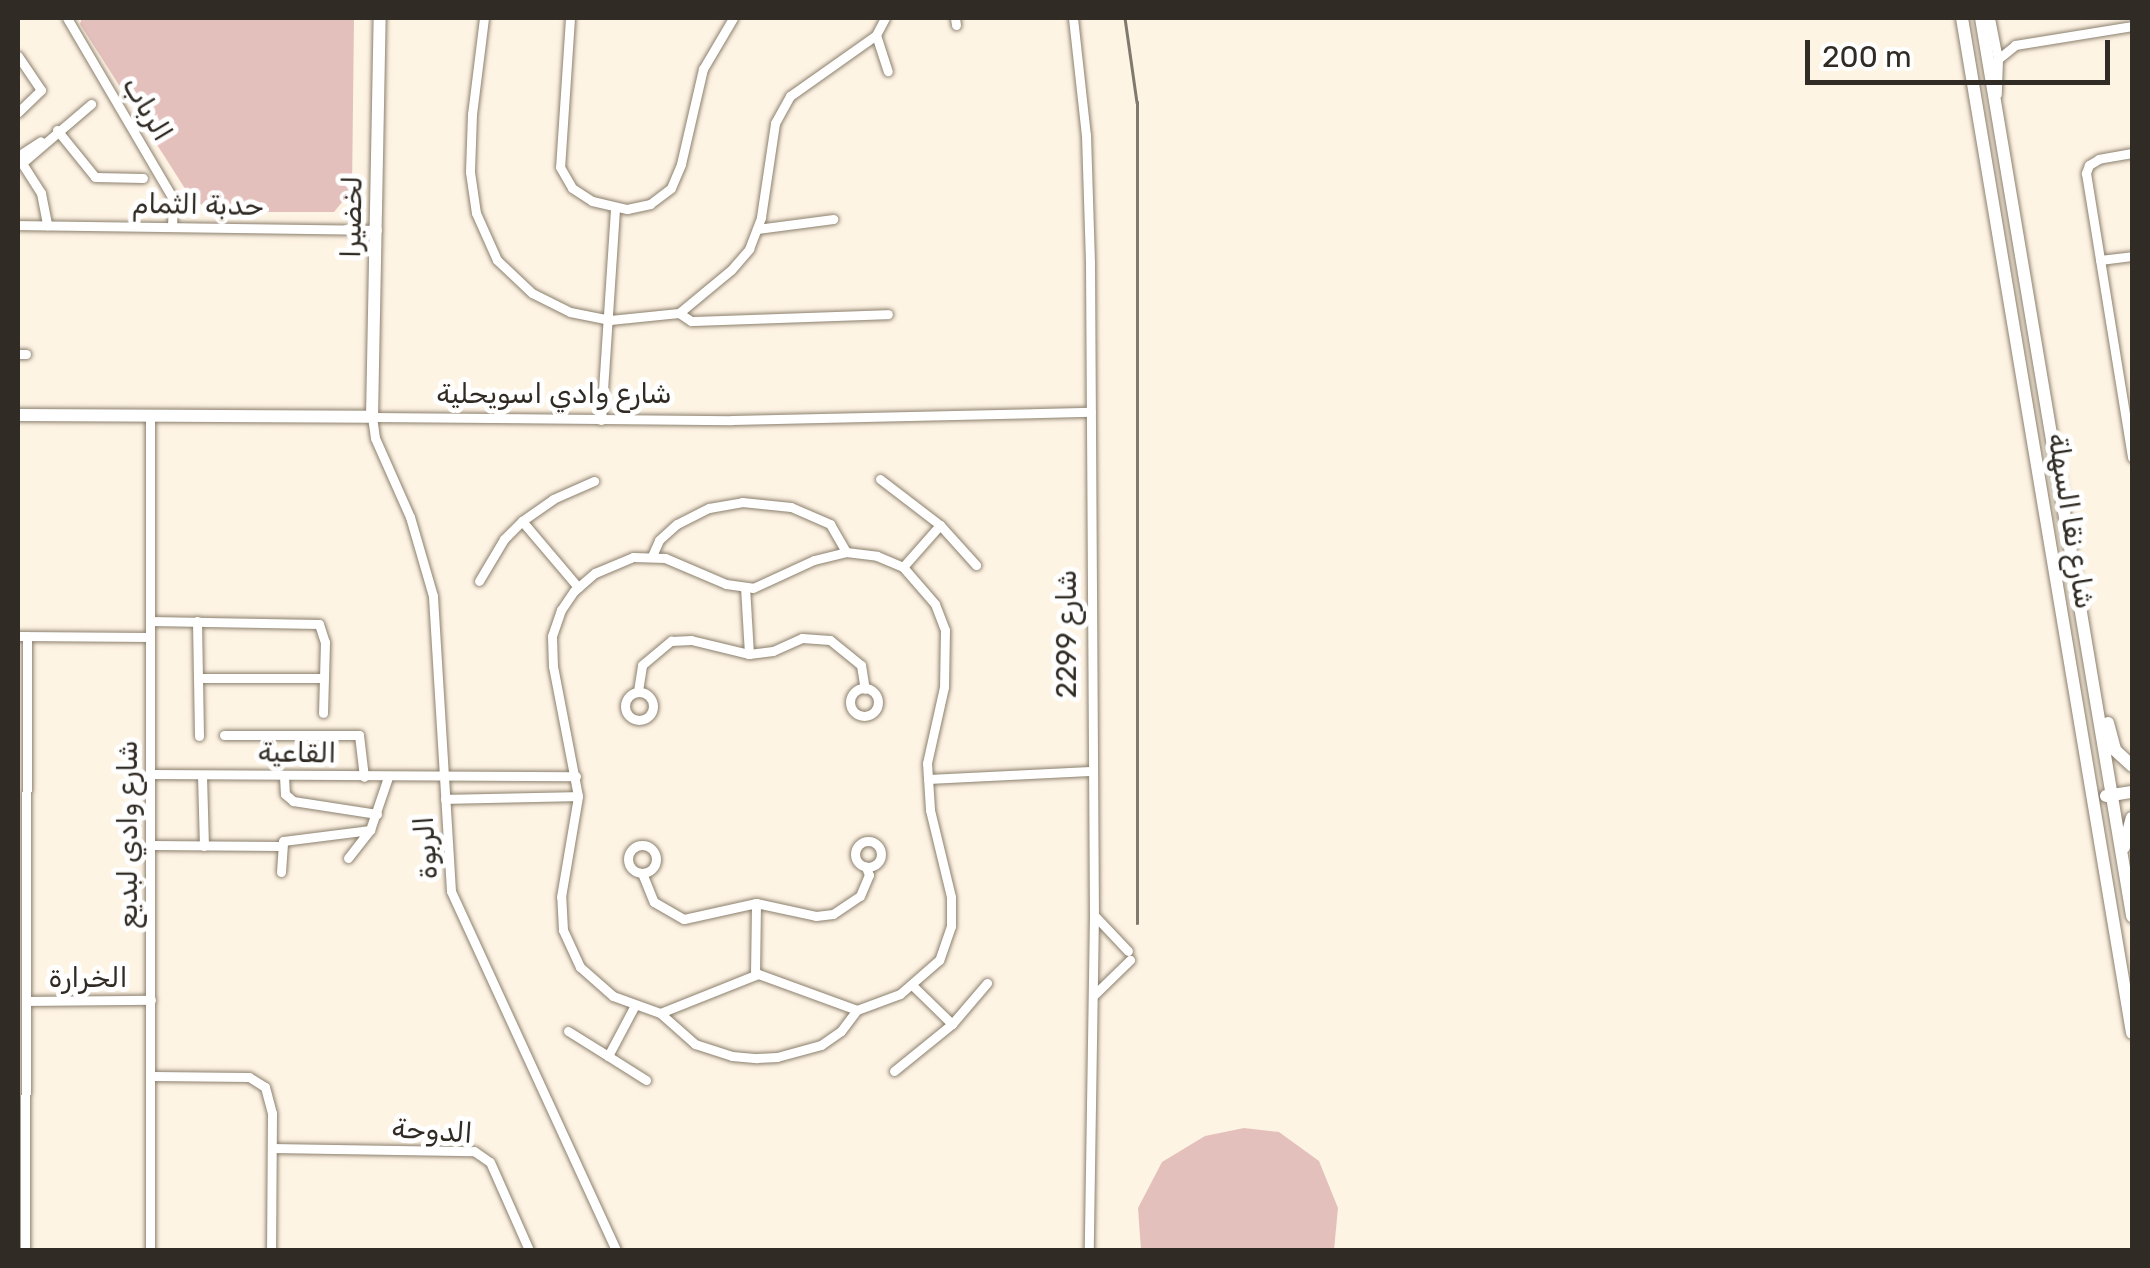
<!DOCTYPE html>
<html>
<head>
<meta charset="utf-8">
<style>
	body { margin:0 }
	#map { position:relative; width:2150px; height:1268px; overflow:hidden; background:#fef4e4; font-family:Rubik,Cairo,sans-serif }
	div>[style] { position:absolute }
	.green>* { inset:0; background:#e4c0bc }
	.roads { filter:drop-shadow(0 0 2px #8b7f6d) drop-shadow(0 0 2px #8b7f6d) }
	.street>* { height:9px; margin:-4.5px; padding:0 4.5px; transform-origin:4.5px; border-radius:4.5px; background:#fff }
	.street>.ring { margin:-4.5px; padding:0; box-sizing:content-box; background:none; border:9px solid #fff; border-radius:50% }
	.secondary>* { height:12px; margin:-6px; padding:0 6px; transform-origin:6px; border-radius:6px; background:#fff }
	.tram>* { height:2.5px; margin:-1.25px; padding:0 1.25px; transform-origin:1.25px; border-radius:1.25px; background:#7f796e }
	span { translate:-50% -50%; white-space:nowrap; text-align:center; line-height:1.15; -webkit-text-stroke:10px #fff; paint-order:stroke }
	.street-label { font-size:28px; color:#302b24 }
	.frame { position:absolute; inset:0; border:20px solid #302b24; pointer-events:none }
	.scale { position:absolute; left:1805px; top:40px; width:305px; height:45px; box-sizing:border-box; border:5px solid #302b24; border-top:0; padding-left:12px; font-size:30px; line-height:35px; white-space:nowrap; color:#302b24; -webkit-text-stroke:8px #fff; paint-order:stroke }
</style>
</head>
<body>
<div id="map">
	<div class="green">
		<i style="clip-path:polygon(82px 18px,354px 18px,352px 190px,334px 212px,213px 212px,191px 198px,80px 24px)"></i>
		<i style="clip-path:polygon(1244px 1128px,1279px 1132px,1319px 1161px,1338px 1208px,1334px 1250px,1141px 1250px,1138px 1208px,1162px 1162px,1205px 1136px)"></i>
	</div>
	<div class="roads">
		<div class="street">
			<i style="left:67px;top:18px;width:210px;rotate:59.6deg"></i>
			<i style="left:173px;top:199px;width:28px;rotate:92deg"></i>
			<i style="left:484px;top:18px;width:97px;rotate:97.1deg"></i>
			<i style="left:472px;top:114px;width:58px;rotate:92deg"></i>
			<i style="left:470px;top:172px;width:41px;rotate:81.7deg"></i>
			<i style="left:476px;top:213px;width:51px;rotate:65.9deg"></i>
			<i style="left:497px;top:260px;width:48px;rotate:43.3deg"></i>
			<i style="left:532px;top:293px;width:42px;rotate:26.6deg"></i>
			<i style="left:570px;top:312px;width:41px;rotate:11.3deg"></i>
			<i style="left:610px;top:320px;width:69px;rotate:-5.8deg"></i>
			<i style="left:679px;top:313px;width:67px;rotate:-39.6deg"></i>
			<i style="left:731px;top:270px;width:28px;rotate:-49deg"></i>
			<i style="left:749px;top:249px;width:34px;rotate:-69deg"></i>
			<i style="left:761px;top:217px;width:95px;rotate:-81.5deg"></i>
			<i style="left:775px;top:123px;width:31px;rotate:-61deg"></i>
			<i style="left:790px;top:96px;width:105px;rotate:-35.3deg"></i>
			<i style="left:876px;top:35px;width:19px;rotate:-62deg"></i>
			<i style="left:570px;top:18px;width:149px;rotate:93.8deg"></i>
			<i style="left:560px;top:167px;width:24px;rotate:60deg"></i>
			<i style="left:572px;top:188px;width:24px;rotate:33deg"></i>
			<i style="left:592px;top:201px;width:36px;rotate:13deg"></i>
			<i style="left:627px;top:209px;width:24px;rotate:-12deg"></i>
			<i style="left:650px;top:204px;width:26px;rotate:-37deg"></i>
			<i style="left:671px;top:188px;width:26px;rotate:-67deg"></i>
			<i style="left:681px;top:164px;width:98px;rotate:-77deg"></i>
			<i style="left:703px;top:69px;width:59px;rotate:-59.5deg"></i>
			<i style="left:955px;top:18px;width:7px;rotate:82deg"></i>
			<i style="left:1073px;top:18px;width:118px;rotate:83.7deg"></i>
			<i style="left:1086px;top:135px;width:129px;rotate:88.2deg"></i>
			<i style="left:1090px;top:264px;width:650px;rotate:89.65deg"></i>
			<i style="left:1094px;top:914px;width:336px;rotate:90.9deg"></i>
			<i style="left:1990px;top:18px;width:42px;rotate:79deg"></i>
			<i style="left:1998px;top:59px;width:35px;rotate:92deg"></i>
			<i style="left:876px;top:35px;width:38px;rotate:72deg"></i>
			<i style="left:18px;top:56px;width:41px;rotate:55.9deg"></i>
			<i style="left:41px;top:90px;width:32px;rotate:136deg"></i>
			<i style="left:1998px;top:59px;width:22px;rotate:-39deg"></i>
			<i style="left:2015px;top:45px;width:119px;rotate:-9.2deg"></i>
			<i style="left:57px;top:130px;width:60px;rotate:51deg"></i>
			<i style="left:95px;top:177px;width:48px;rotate:1.2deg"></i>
			<i style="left:2132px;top:153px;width:34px;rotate:170deg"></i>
			<i style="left:2099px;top:159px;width:12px;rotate:149deg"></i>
			<i style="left:2089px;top:165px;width:9px;rotate:111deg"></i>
			<i style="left:2086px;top:173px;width:288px;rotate:80.8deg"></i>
			<i style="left:18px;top:156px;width:27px;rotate:-33deg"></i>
			<i style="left:18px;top:157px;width:43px;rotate:57.4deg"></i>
			<i style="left:41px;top:193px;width:33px;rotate:79deg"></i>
			<i style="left:22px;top:163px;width:91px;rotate:-40.5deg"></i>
			<i style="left:18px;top:225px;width:359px;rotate:0.8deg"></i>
			<i style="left:757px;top:229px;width:77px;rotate:-7.5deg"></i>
			<i style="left:2100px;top:260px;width:32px;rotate:-7deg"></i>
			<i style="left:679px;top:313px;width:14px;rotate:34deg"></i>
			<i style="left:691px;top:321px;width:197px;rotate:-2deg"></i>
			<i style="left:18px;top:354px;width:8px"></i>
			<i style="left:150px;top:418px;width:832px;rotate:90deg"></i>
			<i style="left:601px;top:420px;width:211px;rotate:-86.2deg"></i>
			<i style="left:880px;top:479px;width:76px;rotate:37.5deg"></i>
			<i style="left:940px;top:525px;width:56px;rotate:131.4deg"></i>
			<i style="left:522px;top:521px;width:38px;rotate:-35deg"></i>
			<i style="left:553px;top:499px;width:45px;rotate:-23.7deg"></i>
			<i style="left:940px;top:525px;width:54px;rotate:48deg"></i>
			<i style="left:846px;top:552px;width:31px;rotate:7deg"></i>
			<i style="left:877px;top:556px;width:28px;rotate:23deg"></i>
			<i style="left:903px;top:567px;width:49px;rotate:49.1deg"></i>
			<i style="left:935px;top:604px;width:28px;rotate:69deg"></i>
			<i style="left:945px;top:630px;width:57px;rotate:91deg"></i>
			<i style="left:944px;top:687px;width:78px;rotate:102.6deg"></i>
			<i style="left:927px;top:763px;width:47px;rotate:86.3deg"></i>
			<i style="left:930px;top:810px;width:89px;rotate:76.4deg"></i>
			<i style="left:951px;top:897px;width:29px;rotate:90deg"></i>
			<i style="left:951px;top:926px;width:36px;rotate:109deg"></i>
			<i style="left:939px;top:960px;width:52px;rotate:138.9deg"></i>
			<i style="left:900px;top:994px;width:46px;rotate:159.6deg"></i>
			<i style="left:857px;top:1010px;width:105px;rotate:-160deg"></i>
			<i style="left:758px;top:974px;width:105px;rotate:158.3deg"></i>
			<i style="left:660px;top:1013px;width:50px;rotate:-160.1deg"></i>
			<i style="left:613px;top:996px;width:44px;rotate:-138.7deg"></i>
			<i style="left:580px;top:967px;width:41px;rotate:-114.7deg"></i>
			<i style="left:563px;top:930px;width:33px;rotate:-93deg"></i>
			<i style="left:561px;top:897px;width:102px;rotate:-80.4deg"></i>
			<i style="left:578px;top:796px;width:132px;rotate:-100.9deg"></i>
			<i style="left:553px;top:666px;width:30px;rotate:-92deg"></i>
			<i style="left:552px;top:636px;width:28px;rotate:-71deg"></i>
			<i style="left:561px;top:610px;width:23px;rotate:-56deg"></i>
			<i style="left:574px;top:591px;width:28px;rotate:-41deg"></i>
			<i style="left:595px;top:573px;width:41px;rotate:-22.8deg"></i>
			<i style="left:633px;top:557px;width:32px;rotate:2deg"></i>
			<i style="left:665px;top:558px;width:66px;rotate:23.1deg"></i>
			<i style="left:726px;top:584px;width:27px;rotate:8deg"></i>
			<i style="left:753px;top:588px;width:67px;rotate:-24.7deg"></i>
			<i style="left:814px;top:560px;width:33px;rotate:-14deg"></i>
			<i style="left:652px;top:556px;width:17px;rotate:-66deg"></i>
			<i style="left:659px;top:540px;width:24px;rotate:-42deg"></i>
			<i style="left:677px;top:524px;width:36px;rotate:-27deg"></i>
			<i style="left:709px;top:508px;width:34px;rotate:-10deg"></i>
			<i style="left:742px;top:502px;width:49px;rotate:5.8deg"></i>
			<i style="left:791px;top:507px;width:43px;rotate:23.6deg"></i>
			<i style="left:830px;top:524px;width:32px;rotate:60deg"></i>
			<i style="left:479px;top:581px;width:49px;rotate:-59.2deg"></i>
			<i style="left:504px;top:539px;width:25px;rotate:-45deg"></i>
			<i style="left:522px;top:521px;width:87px;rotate:49.7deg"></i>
			<i style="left:150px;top:621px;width:169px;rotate:1deg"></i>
			<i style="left:319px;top:624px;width:19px;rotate:72deg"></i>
			<i style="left:325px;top:642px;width:71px;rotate:91.6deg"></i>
			<i style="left:197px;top:621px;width:115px;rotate:89deg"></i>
			<i style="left:18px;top:636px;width:132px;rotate:0.4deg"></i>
			<i style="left:749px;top:654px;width:24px;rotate:-7deg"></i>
			<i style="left:773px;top:651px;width:32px;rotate:-24deg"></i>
			<i style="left:802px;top:638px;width:28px;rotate:4deg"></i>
			<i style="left:830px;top:640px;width:40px;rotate:39deg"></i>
			<i style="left:861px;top:665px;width:24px;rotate:81deg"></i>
			<i style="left:198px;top:678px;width:126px"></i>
			<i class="ring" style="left:850px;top:688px;width:19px;height:19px"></i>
			<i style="left:638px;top:691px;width:26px;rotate:-81deg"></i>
			<i style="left:642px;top:665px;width:38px;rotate:-40deg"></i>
			<i style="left:671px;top:641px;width:20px;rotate:-3deg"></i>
			<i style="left:691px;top:640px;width:60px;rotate:13.6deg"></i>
			<i style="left:749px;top:654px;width:67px;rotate:-93.4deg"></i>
			<i class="ring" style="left:625px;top:692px;width:19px;height:19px"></i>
			<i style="left:224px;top:735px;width:135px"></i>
			<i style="left:359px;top:735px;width:42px;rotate:83.2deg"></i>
			<i style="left:150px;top:774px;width:426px;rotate:0.3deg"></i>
			<i style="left:202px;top:775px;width:71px;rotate:88.4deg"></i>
			<i style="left:284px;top:776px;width:18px;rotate:87deg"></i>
			<i style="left:285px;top:794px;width:11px;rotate:41deg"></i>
			<i style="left:293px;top:801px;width:85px;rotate:8.8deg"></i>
			<i style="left:928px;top:779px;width:162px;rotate:-2.8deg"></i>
			<i style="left:445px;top:799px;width:133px;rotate:-1.3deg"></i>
			<i class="ring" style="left:855px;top:841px;width:17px;height:17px"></i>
			<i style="left:151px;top:845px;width:129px;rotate:0.4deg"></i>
			<i class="ring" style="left:628px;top:845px;width:19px;height:19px"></i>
			<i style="left:348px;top:858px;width:36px;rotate:-52deg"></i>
			<i style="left:370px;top:830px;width:56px;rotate:-71.2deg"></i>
			<i style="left:281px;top:872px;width:31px;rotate:-86deg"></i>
			<i style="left:283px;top:841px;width:88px;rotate:-7.2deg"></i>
			<i style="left:642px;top:873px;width:31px;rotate:68deg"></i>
			<i style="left:654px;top:902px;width:34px;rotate:30deg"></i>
			<i style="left:684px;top:919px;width:74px;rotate:-12.5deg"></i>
			<i style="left:756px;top:903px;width:71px;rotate:90.8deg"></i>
			<i style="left:756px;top:903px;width:61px;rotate:12.2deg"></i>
			<i style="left:816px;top:916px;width:17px;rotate:-7deg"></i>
			<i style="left:833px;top:914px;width:32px;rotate:-34deg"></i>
			<i style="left:860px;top:896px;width:23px;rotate:-67deg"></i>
			<i style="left:869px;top:875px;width:9px;rotate:-111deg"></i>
			<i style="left:1095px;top:916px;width:48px;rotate:46.7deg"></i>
			<i style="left:1095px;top:994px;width:49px;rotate:-44.2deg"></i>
			<i style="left:26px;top:1001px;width:125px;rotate:-0.5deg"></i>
			<i style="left:660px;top:1013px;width:47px;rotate:41.5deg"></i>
			<i style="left:695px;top:1044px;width:39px;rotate:18deg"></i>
			<i style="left:732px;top:1056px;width:25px;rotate:5deg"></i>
			<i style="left:757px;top:1058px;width:20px;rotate:-3deg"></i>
			<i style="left:777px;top:1057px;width:46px;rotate:-15.3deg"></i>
			<i style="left:821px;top:1045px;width:24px;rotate:-35deg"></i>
			<i style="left:841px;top:1031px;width:26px;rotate:-53deg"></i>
			<i style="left:952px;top:1024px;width:54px;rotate:-49.5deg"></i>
			<i style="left:568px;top:1031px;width:47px;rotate:32deg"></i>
			<i style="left:608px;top:1056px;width:58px;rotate:-62.1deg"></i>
			<i style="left:608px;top:1056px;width:45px;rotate:32.3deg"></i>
			<i style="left:894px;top:1071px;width:75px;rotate:-39deg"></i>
			<i style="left:952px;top:1024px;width:56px;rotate:-135.7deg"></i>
			<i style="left:153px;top:1076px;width:96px;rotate:0.6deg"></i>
			<i style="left:249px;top:1077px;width:19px;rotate:32deg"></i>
			<i style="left:265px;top:1087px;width:27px;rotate:75deg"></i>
			<i style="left:272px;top:1113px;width:137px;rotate:90.4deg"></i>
			<i style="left:272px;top:1148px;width:202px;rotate:0.9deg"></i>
			<i style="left:474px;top:1151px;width:19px;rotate:35deg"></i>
			<i style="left:490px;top:1162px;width:96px;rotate:66.1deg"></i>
			<i style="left:25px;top:1250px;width:614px;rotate:-89.81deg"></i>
			<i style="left:616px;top:1250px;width:395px;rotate:-114.7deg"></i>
			<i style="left:451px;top:891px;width:296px;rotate:-93.5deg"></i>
			<i style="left:433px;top:596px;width:82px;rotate:-106.2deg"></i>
			<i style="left:410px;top:517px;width:86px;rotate:-113.9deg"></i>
			<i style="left:375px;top:438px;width:21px;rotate:-98deg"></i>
			<i style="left:372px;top:417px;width:360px;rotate:0.5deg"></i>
			<i style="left:732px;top:420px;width:359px;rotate:-1.3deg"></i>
		</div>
		<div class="secondary">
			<i style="left:1962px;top:18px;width:1029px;rotate:80.49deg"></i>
			<i style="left:1981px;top:18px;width:911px;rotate:80.45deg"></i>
			<i style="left:18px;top:415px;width:354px;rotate:0.3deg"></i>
			<i style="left:372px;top:417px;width:399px;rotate:-88.9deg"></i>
			<i style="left:2108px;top:723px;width:28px;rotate:75deg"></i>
			<i style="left:2115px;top:750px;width:23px;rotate:43deg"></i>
			<i style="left:2106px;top:796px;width:26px;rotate:-9deg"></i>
			<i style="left:2124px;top:847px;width:30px;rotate:-75deg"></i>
		</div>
	</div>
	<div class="tram">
		<i style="left:1125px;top:18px;width:85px;rotate:81.9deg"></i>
		<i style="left:1137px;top:102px;width:821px;rotate:90deg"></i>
	</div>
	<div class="street-label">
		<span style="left:147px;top:109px;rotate:59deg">الرباب</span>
		<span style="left:198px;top:205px;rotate:1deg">حدبة الثمام</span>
		<span style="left:352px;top:217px;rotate:-89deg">لخضيرا</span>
		<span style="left:554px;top:394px">شارع وادي اسويحلية</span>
		<span style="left:2071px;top:521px;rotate:81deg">شارع نقا السهلة</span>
		<span style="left:1067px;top:634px;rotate:-90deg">شارع 2299</span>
		<span style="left:297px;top:753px;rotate:1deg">القاعية</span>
		<span style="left:128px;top:834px;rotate:-90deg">شارع وادي لبديع</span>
		<span style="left:426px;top:848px;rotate:-94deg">الربوة</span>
		<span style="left:88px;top:978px">الخرارة</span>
		<span style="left:432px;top:1131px;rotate:4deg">الدوحة</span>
	</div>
	<div class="frame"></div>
	<div class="scale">200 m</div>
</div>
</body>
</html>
